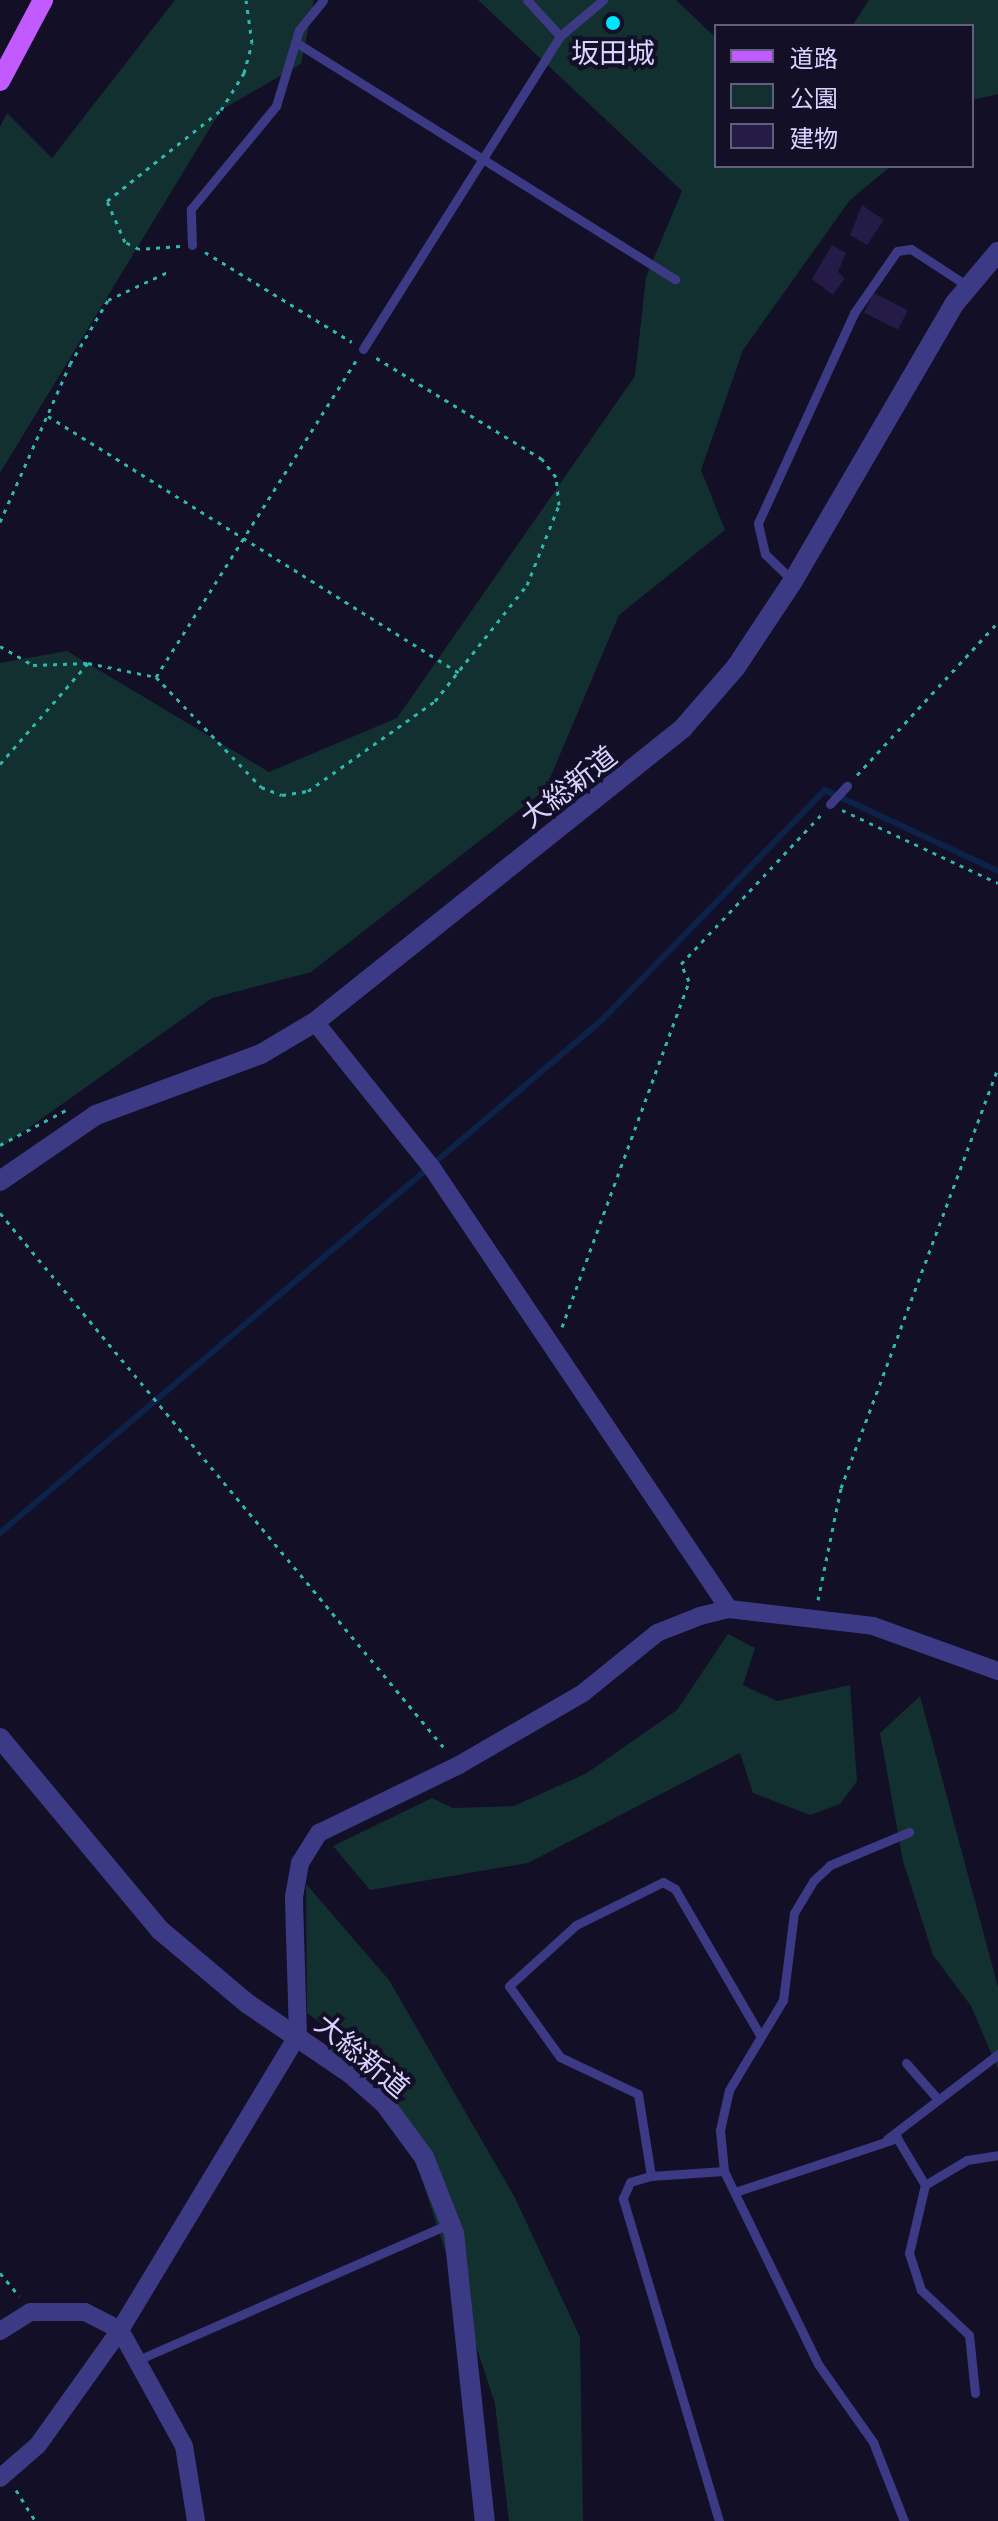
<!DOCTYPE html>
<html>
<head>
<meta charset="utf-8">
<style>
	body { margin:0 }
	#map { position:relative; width:998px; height:2521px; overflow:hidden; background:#130f26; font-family:Lato,"Noto Sans JP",sans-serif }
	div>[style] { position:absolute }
	.green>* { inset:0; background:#12302f }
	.stream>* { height:6px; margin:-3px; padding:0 3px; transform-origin:3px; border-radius:3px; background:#0c2248 }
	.building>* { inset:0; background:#241b47; transform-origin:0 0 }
	.path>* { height:3px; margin-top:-1.5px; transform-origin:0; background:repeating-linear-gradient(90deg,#2fb8b0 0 4px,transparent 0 10px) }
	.service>* { height:9px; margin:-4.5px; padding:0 4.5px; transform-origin:4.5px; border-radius:4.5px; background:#3d3a85 }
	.minor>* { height:18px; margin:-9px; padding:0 9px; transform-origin:9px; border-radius:9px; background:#3d3a85 }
	.tertiary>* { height:20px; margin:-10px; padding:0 10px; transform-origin:10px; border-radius:10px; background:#3d3a85 }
	.primary>* { height:20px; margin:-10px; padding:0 10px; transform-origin:10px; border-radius:10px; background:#c25bff }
	.dots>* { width:22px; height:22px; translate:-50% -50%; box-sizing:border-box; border:4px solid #130f26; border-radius:50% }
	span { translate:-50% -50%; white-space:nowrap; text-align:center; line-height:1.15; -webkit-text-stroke:8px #130f26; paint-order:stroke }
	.poi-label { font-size:28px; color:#d9d4ff }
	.street-label { font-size:28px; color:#d9d4ff }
	.legend { position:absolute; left:714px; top:24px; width:260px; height:144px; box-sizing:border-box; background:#130f26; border:2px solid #625e7d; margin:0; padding:10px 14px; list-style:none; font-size:24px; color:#d9d4ff }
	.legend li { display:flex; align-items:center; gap:16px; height:40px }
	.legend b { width:40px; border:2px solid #625e7d }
</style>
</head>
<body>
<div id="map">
	<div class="green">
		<i style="clip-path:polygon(175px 0,314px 0,301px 64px,221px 110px,0 473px,0 127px,7px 113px,52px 158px)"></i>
		<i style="clip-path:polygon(478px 0,676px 0,716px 38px,716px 166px,891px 166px,850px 200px,743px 350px,701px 470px,725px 530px,619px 615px,545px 790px,311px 972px,212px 998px,0 1148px,0 663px,67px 651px,269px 772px,397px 718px,635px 376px,646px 277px,682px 191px)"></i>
		<i style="clip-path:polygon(869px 0,998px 0,998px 94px,972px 100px,972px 26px,852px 26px)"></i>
		<i style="clip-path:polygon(728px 1634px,755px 1648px,743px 1685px,777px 1701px,850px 1685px,857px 1781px,840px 1804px,810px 1815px,753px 1793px,740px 1753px,528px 1863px,370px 1890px,333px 1846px,432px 1798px,453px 1808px,514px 1806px,587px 1773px,677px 1710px)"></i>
		<i style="clip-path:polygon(920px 1696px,998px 1987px,998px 2069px,971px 2006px,933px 1955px,903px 1861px,880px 1733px)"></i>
		<i style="clip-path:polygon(306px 1884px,389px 1980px,514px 2196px,580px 2337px,583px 2521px,509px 2521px,495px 2404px,386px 2069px,307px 2013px)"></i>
	</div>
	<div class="stream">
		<i style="left:0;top:1533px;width:791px;rotate:-40.44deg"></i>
		<i style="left:602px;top:1020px;width:320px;rotate:-45.9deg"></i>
		<i style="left:825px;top:790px;width:191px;rotate:25.1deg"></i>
	</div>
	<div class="building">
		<i style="clip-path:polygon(862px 205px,884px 220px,867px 245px,850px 235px)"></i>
		<i style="clip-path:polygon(832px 245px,846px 253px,838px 272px,845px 278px,833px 295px,812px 279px)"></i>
		<i style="left:874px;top:293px;width:38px;height:22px;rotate:27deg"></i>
	</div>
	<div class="path">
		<i style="left:180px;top:246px;width:41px;rotate:175.8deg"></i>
		<i style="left:139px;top:249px;width:16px;rotate:-153deg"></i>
		<i style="left:125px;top:242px;width:45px;rotate:-113.7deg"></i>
		<i style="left:107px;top:201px;width:146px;rotate:-38.6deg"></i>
		<i style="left:221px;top:110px;width:44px;rotate:-58.1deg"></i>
		<i style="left:244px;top:73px;width:31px;rotate:-75deg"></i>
		<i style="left:252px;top:43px;width:43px;rotate:-97.9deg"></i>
		<i style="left:205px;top:252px;width:172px;rotate:31.5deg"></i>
		<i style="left:48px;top:416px;width:485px;rotate:32deg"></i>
		<i style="left:0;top:522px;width:173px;rotate:-66.1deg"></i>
		<i style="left:70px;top:364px;width:74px;rotate:-59.3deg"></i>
		<i style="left:108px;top:300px;width:68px;rotate:-25.1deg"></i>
		<i style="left:0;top:646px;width:38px;rotate:30deg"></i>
		<i style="left:33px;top:665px;width:55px;rotate:-2.1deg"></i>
		<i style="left:156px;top:677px;width:152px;rotate:46.3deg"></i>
		<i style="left:261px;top:787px;width:22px;rotate:21deg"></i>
		<i style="left:282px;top:795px;width:26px;rotate:-9deg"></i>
		<i style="left:308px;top:791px;width:156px;rotate:-35.3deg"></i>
		<i style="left:435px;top:701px;width:148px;rotate:-51.6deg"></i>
		<i style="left:527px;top:585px;width:86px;rotate:-68.2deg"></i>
		<i style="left:559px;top:505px;width:28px;rotate:-96deg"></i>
		<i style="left:556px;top:477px;width:23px;rotate:-128deg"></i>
		<i style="left:542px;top:459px;width:196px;rotate:-148.6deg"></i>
		<i style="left:0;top:764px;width:134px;rotate:-48.9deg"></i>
		<i style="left:88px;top:663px;width:69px;rotate:11.6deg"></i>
		<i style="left:156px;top:677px;width:374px;rotate:-57.7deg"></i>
		<i style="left:857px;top:775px;width:208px;rotate:-47.3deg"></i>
		<i style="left:842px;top:810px;width:172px;rotate:25.1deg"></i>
		<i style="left:0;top:1145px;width:75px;rotate:-27.9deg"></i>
		<i style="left:0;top:1213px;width:698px;rotate:50.29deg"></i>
		<i style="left:562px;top:1327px;width:369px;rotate:-69.8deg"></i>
		<i style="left:689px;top:981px;width:19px;rotate:-115deg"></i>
		<i style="left:681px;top:964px;width:204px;rotate:-46.8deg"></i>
		<i style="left:818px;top:1600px;width:114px;rotate:-78.4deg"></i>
		<i style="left:841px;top:1488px;width:447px;rotate:-69.5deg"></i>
		<i style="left:0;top:2273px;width:30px;rotate:50deg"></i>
		<i style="left:16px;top:2490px;width:36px;rotate:58deg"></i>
	</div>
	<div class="service">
		<i style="left:527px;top:0;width:49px;rotate:47.5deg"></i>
		<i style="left:297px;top:43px;width:446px;rotate:32deg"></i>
		<i style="left:192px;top:245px;width:36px;rotate:-92deg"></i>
		<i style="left:191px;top:209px;width:134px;rotate:-50.5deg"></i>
		<i style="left:276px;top:106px;width:79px;rotate:-73.2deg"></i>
		<i style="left:299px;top:30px;width:38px;rotate:-51deg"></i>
		<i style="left:363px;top:349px;width:370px;rotate:-57.8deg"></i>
		<i style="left:560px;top:36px;width:56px;rotate:-39.9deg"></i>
		<i style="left:793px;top:581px;width:39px;rotate:-136deg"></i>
		<i style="left:765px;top:554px;width:32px;rotate:-103deg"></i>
		<i style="left:758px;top:523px;width:231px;rotate:-65.4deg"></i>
		<i style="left:854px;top:313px;width:75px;rotate:-55.3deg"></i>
		<i style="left:897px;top:251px;width:14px;rotate:-8deg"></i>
		<i style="left:911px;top:249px;width:69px;rotate:33.2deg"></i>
		<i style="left:830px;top:804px;width:25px;rotate:-47deg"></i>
		<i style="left:906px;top:2063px;width:45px;rotate:48.6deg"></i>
		<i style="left:887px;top:2139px;width:140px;rotate:-37.4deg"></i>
		<i style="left:651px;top:2176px;width:83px;rotate:-99deg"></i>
		<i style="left:638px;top:2094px;width:86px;rotate:-154.6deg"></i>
		<i style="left:560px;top:2057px;width:87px;rotate:-125.7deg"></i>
		<i style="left:509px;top:1986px;width:91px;rotate:-42.3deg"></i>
		<i style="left:576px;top:1925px;width:97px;rotate:-26.3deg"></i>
		<i style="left:663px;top:1882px;width:14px;rotate:30deg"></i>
		<i style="left:675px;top:1889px;width:169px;rotate:59.8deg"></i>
		<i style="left:738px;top:2191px;width:168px;rotate:-18.4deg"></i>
		<i style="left:897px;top:2138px;width:55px;rotate:59.2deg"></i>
		<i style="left:140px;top:2359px;width:340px;rotate:-23.6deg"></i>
		<i style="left:975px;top:2393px;width:58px;rotate:-95.9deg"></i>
		<i style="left:969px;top:2335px;width:66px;rotate:-136.8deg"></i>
		<i style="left:921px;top:2290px;width:39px;rotate:-108deg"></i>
		<i style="left:909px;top:2253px;width:70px;rotate:-76.8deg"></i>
		<i style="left:925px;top:2185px;width:49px;rotate:-30.8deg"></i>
		<i style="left:967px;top:2160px;width:31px;rotate:-9deg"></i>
		<i style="left:719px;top:2521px;width:337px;rotate:-106.6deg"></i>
		<i style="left:623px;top:2198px;width:17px;rotate:-66deg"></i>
		<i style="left:630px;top:2182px;width:22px;rotate:-16deg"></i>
		<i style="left:651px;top:2176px;width:73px;rotate:-3.9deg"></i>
		<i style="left:904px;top:2521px;width:85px;rotate:-111.4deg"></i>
		<i style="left:873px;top:2442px;width:95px;rotate:-125.2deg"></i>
		<i style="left:818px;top:2364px;width:215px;rotate:-116deg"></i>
		<i style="left:724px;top:2171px;width:41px;rotate:-95.6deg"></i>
		<i style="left:720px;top:2130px;width:41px;rotate:-77.3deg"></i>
		<i style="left:729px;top:2090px;width:105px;rotate:-59deg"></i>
		<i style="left:783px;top:2000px;width:88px;rotate:-82.8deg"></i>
		<i style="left:794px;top:1913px;width:37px;rotate:-59deg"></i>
		<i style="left:813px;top:1881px;width:23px;rotate:-43deg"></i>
		<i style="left:830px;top:1865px;width:86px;rotate:-22.7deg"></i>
	</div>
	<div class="minor">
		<i style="left:315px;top:1022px;width:187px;rotate:51.3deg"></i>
		<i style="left:432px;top:1168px;width:532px;rotate:56.04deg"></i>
		<i style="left:0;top:2331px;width:36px;rotate:-32deg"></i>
		<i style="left:31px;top:2312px;width:54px"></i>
		<i style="left:85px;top:2312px;width:39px;rotate:27deg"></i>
		<i style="left:120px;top:2330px;width:132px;rotate:61.1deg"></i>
		<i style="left:184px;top:2446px;width:76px;rotate:80.9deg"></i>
		<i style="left:0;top:2478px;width:50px;rotate:-41deg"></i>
		<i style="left:38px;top:2445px;width:141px;rotate:-54.5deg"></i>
		<i style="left:120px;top:2330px;width:345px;rotate:-58.9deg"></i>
		<i style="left:298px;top:2035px;width:138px;rotate:-91.7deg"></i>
		<i style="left:294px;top:1897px;width:35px;rotate:-80deg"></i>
		<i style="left:300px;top:1863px;width:36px;rotate:-58deg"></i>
		<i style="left:319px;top:1833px;width:156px;rotate:-25.9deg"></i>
		<i style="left:459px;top:1765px;width:143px;rotate:-30.1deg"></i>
		<i style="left:583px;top:1693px;width:95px;rotate:-39deg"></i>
		<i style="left:657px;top:1633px;width:46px;rotate:-21.6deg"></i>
		<i style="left:700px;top:1616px;width:30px;rotate:-14deg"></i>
		<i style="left:729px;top:1609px;width:145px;rotate:6.7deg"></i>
		<i style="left:873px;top:1626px;width:133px;rotate:19.8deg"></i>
	</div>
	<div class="tertiary">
		<i style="left:0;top:1181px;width:116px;rotate:-34.5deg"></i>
		<i style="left:96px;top:1115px;width:176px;rotate:-20.3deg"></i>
		<i style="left:261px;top:1054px;width:63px;rotate:-30.7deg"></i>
		<i style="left:315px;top:1022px;width:471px;rotate:-38.6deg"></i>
		<i style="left:683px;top:728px;width:81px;rotate:-49deg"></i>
		<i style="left:736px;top:667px;width:103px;rotate:-56.5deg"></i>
		<i style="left:793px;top:581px;width:322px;rotate:-59.8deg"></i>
		<i style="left:955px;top:303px;width:67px;rotate:-49.9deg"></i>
		<i style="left:0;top:1738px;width:250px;rotate:50.2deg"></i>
		<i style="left:160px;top:1930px;width:115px;rotate:40.1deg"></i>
		<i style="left:248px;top:2004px;width:125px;rotate:34.2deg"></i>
		<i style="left:351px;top:2074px;width:45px;rotate:41.4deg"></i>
		<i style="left:385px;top:2104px;width:66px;rotate:53.7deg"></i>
		<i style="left:424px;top:2157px;width:82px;rotate:68.5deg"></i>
		<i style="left:454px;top:2233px;width:290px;rotate:83.9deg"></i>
	</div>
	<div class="primary">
		<i style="left:0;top:81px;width:92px;rotate:-62deg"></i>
	</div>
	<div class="dots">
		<i style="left:613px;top:23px;background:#00e5ff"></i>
	</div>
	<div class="poi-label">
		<span style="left:613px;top:52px">坂田城</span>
	</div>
	<div class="street-label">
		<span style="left:568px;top:786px;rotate:-38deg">大総新道</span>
		<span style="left:363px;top:2055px;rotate:40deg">大総新道</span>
	</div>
	<ul class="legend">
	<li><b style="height:10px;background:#c25bff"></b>道路</li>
	<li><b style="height:22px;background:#12302f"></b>公園</li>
	<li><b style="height:22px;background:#241b47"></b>建物</li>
	</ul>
</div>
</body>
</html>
